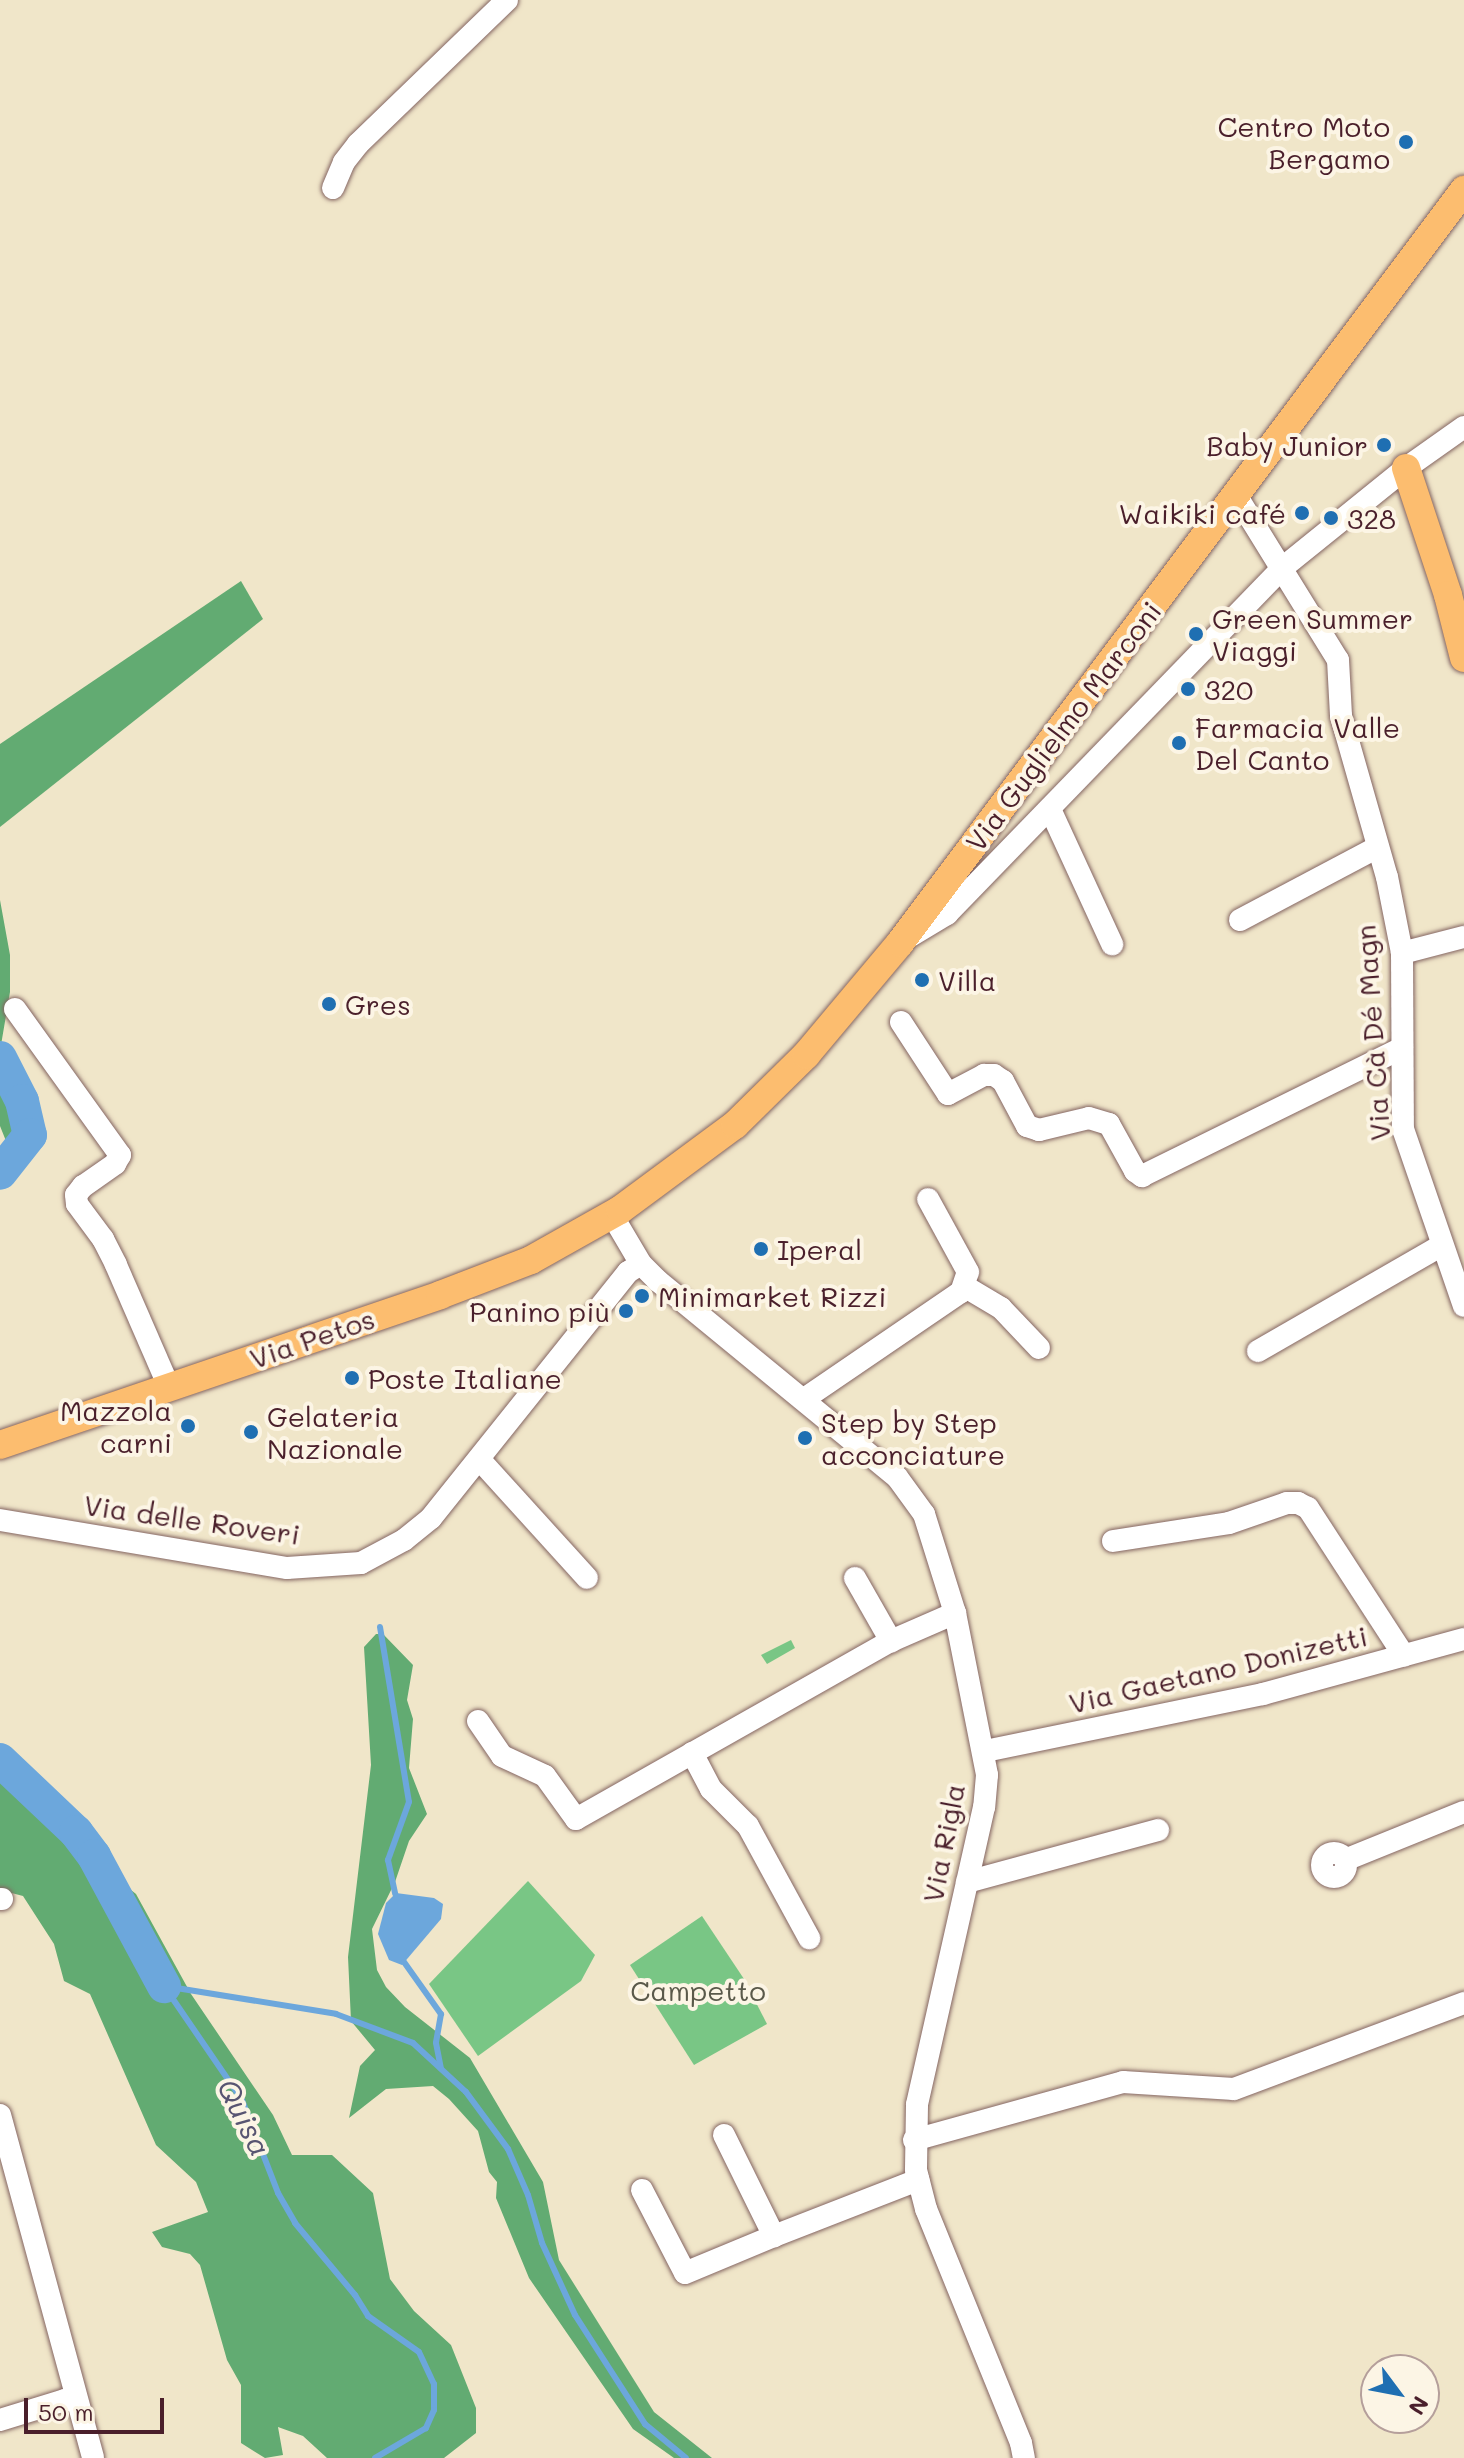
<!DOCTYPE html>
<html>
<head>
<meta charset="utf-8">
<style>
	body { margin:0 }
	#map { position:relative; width:1464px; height:2458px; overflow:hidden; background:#f0e6c9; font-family:Mali,sans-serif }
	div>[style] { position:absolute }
	.green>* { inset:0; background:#79c685 }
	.forest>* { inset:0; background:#62ab72 }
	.water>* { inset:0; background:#6ca7dc }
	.stream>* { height:6px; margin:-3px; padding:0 3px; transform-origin:3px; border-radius:3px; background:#6ca7dc }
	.river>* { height:34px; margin:-17px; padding:0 17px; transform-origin:17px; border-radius:17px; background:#6ca7dc }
	.roads { filter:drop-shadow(0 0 2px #846562) drop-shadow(0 0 2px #846562) }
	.minor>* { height:22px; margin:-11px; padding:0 11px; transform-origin:11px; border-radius:11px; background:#fff }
	.minor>.ring { margin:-11px; padding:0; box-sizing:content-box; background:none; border:22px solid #fff; border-radius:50% }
	.major>* { height:28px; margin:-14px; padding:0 14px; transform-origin:14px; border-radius:14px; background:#fcbd6f }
	.dots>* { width:22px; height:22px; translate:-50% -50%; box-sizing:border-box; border:4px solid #fcf5e5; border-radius:50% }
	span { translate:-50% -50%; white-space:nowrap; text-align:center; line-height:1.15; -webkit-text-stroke:8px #fcf5e5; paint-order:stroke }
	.poi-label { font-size:28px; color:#4a1f2b }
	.right { translate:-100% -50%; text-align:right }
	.left { translate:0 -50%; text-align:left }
	.street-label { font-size:28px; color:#4a1f2b }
	.park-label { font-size:28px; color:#5a594a }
	.water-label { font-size:30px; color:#585572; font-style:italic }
	.north { position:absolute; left:1360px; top:2354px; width:80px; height:80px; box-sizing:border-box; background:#fcf5e5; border:2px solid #b59f9b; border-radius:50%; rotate:122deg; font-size:22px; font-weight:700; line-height:32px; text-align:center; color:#4a1f2b }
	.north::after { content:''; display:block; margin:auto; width:28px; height:36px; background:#1f6fb2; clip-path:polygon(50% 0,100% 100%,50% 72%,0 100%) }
	.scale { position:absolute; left:24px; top:2398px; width:140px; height:36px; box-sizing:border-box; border:4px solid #4a1f2b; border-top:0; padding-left:10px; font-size:24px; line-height:28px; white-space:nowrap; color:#4a1f2b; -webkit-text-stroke:6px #fcf5e5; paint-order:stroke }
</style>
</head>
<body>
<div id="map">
	<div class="green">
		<i style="clip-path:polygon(791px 1640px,795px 1648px,767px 1664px,761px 1655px)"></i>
		<i style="clip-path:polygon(528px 1881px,595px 1955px,581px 1981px,478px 2056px,429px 1984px)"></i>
		<i style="clip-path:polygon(702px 1916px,744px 1979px,767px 2024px,694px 2065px,630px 1965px)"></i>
	</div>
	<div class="forest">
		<i style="clip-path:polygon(241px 581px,263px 619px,0 827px,0 744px)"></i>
		<i style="clip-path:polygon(0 900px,10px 955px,10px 992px,0 1051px,33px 1124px,33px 1158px,0 1183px,0 1151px,8px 1146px,0 1126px)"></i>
		<i style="clip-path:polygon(376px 1634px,383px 1634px,413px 1665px,407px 1700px,413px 1719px,409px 1768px,427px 1814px,409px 1841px,395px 1882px,372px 1929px,377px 1970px,386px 1987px,405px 2007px,470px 2058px,543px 2182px,559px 2260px,654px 2412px,712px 2458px,674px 2458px,633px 2429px,529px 2278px,496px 2198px,497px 2182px,489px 2172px,478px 2131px,449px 2099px,433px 2086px,386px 2089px,349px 2118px,360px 2066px,375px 2050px,351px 2021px,348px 1957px,371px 1765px,364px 1647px)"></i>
		<i style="clip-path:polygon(0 1762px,46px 1822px,136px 1894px,191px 1994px,273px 2115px,292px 2155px,332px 2155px,373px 2193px,390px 2279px,414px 2311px,451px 2345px,476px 2408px,476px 2433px,444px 2458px,327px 2458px,303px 2436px,278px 2427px,283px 2455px,265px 2458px,241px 2443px,241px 2385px,227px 2360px,200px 2265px,190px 2254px,162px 2247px,152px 2232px,208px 2212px,196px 2182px,156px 2145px,90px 1994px,64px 1981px,54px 1944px,23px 1896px,0 1890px)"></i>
	</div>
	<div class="water">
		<i style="clip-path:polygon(396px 1893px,434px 1898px,443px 1904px,441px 1919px,402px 1965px,389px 1960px,378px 1934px,386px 1903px)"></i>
	</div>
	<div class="stream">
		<i style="left:380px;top:1627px;width:177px;rotate:80.6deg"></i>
		<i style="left:409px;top:1802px;width:62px;rotate:109.9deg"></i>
		<i style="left:388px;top:1860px;width:35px;rotate:78deg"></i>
		<i style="left:404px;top:1962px;width:64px;rotate:54.6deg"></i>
		<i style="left:441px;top:2014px;width:29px;rotate:100deg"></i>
		<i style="left:436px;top:2043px;width:26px;rotate:79deg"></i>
		<i style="left:164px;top:1986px;width:174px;rotate:9.2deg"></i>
		<i style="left:336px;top:2014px;width:82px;rotate:20.6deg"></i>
		<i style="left:413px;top:2043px;width:72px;rotate:42.8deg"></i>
		<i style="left:466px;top:2092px;width:71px;rotate:53.6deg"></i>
		<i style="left:508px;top:2149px;width:50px;rotate:66.5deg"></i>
		<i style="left:528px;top:2195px;width:50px;rotate:73.7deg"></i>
		<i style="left:542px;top:2243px;width:79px;rotate:65.4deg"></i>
		<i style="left:575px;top:2315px;width:130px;rotate:57.3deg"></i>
		<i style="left:645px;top:2424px;width:53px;rotate:39.7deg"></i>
		<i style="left:164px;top:1986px;width:138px;rotate:55.6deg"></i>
		<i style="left:242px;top:2100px;width:100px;rotate:68.8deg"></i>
		<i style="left:278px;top:2193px;width:34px;rotate:60deg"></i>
		<i style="left:295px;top:2223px;width:94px;rotate:50.2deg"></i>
		<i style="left:355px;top:2295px;width:25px;rotate:58deg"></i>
		<i style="left:368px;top:2316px;width:62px;rotate:35.2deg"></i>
		<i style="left:419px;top:2352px;width:35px;rotate:65deg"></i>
		<i style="left:434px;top:2384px;width:26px;rotate:90deg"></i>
		<i style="left:434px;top:2410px;width:20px;rotate:114deg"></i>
		<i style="left:426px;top:2428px;width:59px;rotate:149.5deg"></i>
	</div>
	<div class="river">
		<i style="left:0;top:1058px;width:48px;rotate:62.9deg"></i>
		<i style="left:22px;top:1101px;width:35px;rotate:77deg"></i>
		<i style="left:30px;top:1135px;width:48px;rotate:128.3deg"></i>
		<i style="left:0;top:1760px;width:105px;rotate:43.5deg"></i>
		<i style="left:76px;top:1832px;width:30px;rotate:53deg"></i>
		<i style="left:94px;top:1856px;width:148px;rotate:61.7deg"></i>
	</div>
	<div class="roads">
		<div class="minor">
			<i style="left:333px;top:188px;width:28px;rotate:-67deg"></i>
			<i style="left:344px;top:162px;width:23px;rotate:-52deg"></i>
			<i style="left:358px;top:144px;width:207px;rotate:-44deg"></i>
			<i style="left:1236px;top:495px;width:194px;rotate:58.3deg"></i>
			<i style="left:1338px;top:660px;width:56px;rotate:86.9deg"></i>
			<i style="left:1341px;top:716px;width:167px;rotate:74.1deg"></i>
			<i style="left:1387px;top:877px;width:77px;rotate:78.8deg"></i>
			<i style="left:1402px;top:953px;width:176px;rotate:89.7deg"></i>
			<i style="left:1403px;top:1129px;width:187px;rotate:71deg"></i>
			<i style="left:1050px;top:809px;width:149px;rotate:65.3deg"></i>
			<i style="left:1240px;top:920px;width:156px;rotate:-27.9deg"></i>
			<i style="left:907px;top:938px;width:47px;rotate:-31deg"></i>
			<i style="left:947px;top:914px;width:480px;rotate:-45.9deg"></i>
			<i style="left:1281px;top:569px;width:161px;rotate:-38.9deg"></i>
			<i style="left:1406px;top:468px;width:71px;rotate:-35.3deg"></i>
			<i style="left:1402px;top:953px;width:64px;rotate:-14.5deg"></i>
			<i style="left:15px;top:1009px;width:180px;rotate:54.3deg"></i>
			<i style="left:120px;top:1155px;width:10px;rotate:119deg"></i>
			<i style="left:115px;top:1164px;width:39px;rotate:145deg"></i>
			<i style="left:83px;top:1186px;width:11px;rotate:128deg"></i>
			<i style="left:76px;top:1195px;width:9px;rotate:84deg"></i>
			<i style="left:77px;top:1204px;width:44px;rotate:53.4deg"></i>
			<i style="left:103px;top:1239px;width:29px;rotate:63deg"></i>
			<i style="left:116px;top:1265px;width:133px;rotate:66.5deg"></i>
			<i style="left:901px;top:1022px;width:86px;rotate:56.9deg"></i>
			<i style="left:948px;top:1094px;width:41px;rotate:-27.8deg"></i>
			<i style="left:984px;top:1075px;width:10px"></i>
			<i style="left:994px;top:1075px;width:11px;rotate:34deg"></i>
			<i style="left:1003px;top:1081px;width:51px;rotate:61.9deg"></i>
			<i style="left:1027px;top:1126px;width:13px;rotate:18deg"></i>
			<i style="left:1039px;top:1130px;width:51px;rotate:-13.5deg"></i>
			<i style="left:1089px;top:1118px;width:21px;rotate:17deg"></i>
			<i style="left:1109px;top:1124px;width:54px;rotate:61deg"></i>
			<i style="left:1135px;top:1171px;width:9px;rotate:36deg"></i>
			<i style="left:1142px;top:1176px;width:290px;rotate:-26.2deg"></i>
			<i style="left:612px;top:1215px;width:57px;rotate:59.4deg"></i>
			<i style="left:641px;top:1264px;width:24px;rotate:45deg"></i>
			<i style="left:658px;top:1281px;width:309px;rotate:39.4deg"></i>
			<i style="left:897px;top:1477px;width:46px;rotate:53.9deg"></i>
			<i style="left:924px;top:1514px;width:104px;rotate:72.6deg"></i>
			<i style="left:955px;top:1613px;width:165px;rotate:78.8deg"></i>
			<i style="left:987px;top:1775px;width:32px;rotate:95deg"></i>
			<i style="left:984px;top:1807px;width:305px;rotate:102.7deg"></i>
			<i style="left:917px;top:2105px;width:65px;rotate:90.9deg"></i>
			<i style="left:916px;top:2170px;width:40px;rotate:75.6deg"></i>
			<i style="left:926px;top:2209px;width:253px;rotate:67.9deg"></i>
			<i style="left:1021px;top:2443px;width:15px;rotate:79deg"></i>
			<i style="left:964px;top:1286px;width:43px;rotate:30.7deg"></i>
			<i style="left:1001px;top:1308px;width:55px;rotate:46.5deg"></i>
			<i style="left:1258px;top:1351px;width:212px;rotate:-29.9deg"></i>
			<i style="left:804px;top:1399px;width:190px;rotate:-34.3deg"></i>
			<i style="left:961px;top:1292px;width:21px;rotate:-71deg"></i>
			<i style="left:968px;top:1272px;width:83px;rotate:-118.7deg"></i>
			<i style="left:480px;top:1460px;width:159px;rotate:47.8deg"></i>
			<i style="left:0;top:1520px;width:291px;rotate:9.5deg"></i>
			<i style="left:287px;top:1568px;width:74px;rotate:-3.9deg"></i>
			<i style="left:361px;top:1563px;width:49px;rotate:-28.1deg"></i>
			<i style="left:404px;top:1540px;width:35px;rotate:-39deg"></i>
			<i style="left:431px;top:1518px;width:315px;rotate:-51.3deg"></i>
			<i style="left:628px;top:1272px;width:15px;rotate:-32deg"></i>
			<i style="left:1113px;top:1541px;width:117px;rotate:-8.8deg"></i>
			<i style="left:1229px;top:1523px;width:61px;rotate:-19deg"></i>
			<i style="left:1287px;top:1503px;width:11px"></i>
			<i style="left:1298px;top:1503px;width:11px;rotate:27deg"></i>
			<i style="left:1308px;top:1508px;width:176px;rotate:57deg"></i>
			<i style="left:855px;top:1578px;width:73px;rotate:60.3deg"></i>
			<i style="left:478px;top:1721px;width:42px;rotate:55.6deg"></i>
			<i style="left:502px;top:1756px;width:47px;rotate:24.9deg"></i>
			<i style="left:545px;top:1776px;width:53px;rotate:54.2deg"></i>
			<i style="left:576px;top:1819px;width:362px;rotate:-29.5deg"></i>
			<i style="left:891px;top:1641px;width:70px;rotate:-23.6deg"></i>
			<i style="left:985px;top:1751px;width:284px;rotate:-11.6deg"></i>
			<i style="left:1263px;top:1694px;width:208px;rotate:-15.3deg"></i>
			<i style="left:692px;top:1753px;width:41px;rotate:62.2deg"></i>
			<i style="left:711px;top:1789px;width:52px;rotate:45deg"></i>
			<i style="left:748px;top:1826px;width:128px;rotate:61.4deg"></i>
			<i class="ring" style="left:1322px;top:1853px;width:2px;height:2px"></i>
			<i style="left:1345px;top:1860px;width:128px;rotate:-22deg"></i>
			<i style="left:967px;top:1882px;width:198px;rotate:-15.2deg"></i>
			<i style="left:0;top:1899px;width:2px"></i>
			<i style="left:0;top:2115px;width:355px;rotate:74.8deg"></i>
			<i style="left:724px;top:2135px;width:113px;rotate:63.7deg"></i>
			<i style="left:774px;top:2236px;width:155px;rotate:-21.3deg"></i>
			<i style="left:914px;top:2140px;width:217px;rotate:-15.5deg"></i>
			<i style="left:1123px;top:2082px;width:111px;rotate:3.6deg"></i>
			<i style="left:1234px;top:2089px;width:246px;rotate:-20.5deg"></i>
			<i style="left:642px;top:2190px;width:93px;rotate:62.6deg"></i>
			<i style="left:685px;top:2273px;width:96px;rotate:-22.6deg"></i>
			<i style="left:0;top:2420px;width:68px;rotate:-17.1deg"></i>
			<i style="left:65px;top:2400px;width:11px"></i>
		</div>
		<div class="major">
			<i style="left:1406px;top:468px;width:134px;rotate:71.7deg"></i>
			<i style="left:1448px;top:595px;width:65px;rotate:75.7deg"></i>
			<i style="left:0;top:1445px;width:465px;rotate:-18.8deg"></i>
			<i style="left:440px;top:1295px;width:97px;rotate:-21deg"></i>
			<i style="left:531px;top:1260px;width:102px;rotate:-29.3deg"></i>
			<i style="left:620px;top:1210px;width:143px;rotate:-36.5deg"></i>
			<i style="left:735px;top:1125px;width:100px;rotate:-44.6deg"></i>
			<i style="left:806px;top:1055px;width:146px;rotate:-50deg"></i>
			<i style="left:900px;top:943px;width:941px;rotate:-53.17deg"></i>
		</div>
	</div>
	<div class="dots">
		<i style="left:1406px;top:142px;background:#1f6fb2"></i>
		<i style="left:1384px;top:445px;background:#1f6fb2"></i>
		<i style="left:1302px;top:513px;background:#1f6fb2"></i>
		<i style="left:1331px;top:518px;background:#1f6fb2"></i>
		<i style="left:1196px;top:634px;background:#1f6fb2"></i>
		<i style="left:1188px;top:689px;background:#1f6fb2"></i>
		<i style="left:1179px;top:743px;background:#1f6fb2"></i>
		<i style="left:922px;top:980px;background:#1f6fb2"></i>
		<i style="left:329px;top:1004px;background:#1f6fb2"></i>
		<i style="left:761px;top:1249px;background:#1f6fb2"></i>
		<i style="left:642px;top:1296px;background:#1f6fb2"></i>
		<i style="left:626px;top:1311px;background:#1f6fb2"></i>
		<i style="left:352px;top:1378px;background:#1f6fb2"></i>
		<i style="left:188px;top:1426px;background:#1f6fb2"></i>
		<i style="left:251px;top:1432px;background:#1f6fb2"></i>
		<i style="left:805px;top:1438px;background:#1f6fb2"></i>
	</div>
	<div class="poi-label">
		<span class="right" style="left:1390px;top:142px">Centro Moto<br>Bergamo</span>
		<span class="right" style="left:1368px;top:445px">Baby Junior</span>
		<span class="right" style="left:1286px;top:513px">Waikiki café</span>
		<span class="left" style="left:1347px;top:518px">328</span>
		<span class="left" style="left:1212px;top:634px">Green Summer<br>Viaggi</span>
		<span class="left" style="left:1204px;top:689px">320</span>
		<span class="left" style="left:1195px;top:743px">Farmacia Valle<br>Del Canto</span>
		<span class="left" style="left:938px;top:980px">Villa</span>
		<span class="left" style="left:345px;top:1004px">Gres</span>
		<span class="left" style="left:777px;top:1249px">Iperal</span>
		<span class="left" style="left:658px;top:1296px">Minimarket Rizzi</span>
		<span class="right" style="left:610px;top:1311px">Panino più</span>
		<span class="left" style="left:368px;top:1378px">Poste Italiane</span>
		<span class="right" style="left:172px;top:1426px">Mazzola<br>carni</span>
		<span class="left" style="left:267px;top:1432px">Gelateria<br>Nazionale</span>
		<span class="left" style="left:821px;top:1438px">Step by Step<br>acconciature</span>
	</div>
	<div class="street-label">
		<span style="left:1063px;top:726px;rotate:-53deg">Via Guglielmo Marconi</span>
		<span style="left:1372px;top:1033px;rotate:-94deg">Via Cà Dé Magn</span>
		<span style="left:312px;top:1338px;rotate:-19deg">Via Petos</span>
		<span style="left:192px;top:1519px;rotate:8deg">Via delle Roveri</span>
		<span style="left:1218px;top:1669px;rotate:-13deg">Via Gaetano Donizetti</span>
		<span style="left:943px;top:1843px;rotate:-79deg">Via Rigla</span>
	</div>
	<div class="park-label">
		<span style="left:698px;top:1990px">Campetto</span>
	</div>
	<div class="water-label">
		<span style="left:245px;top:2117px;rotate:63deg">Quisa</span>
	</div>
	<div class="north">N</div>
	<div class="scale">50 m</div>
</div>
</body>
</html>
